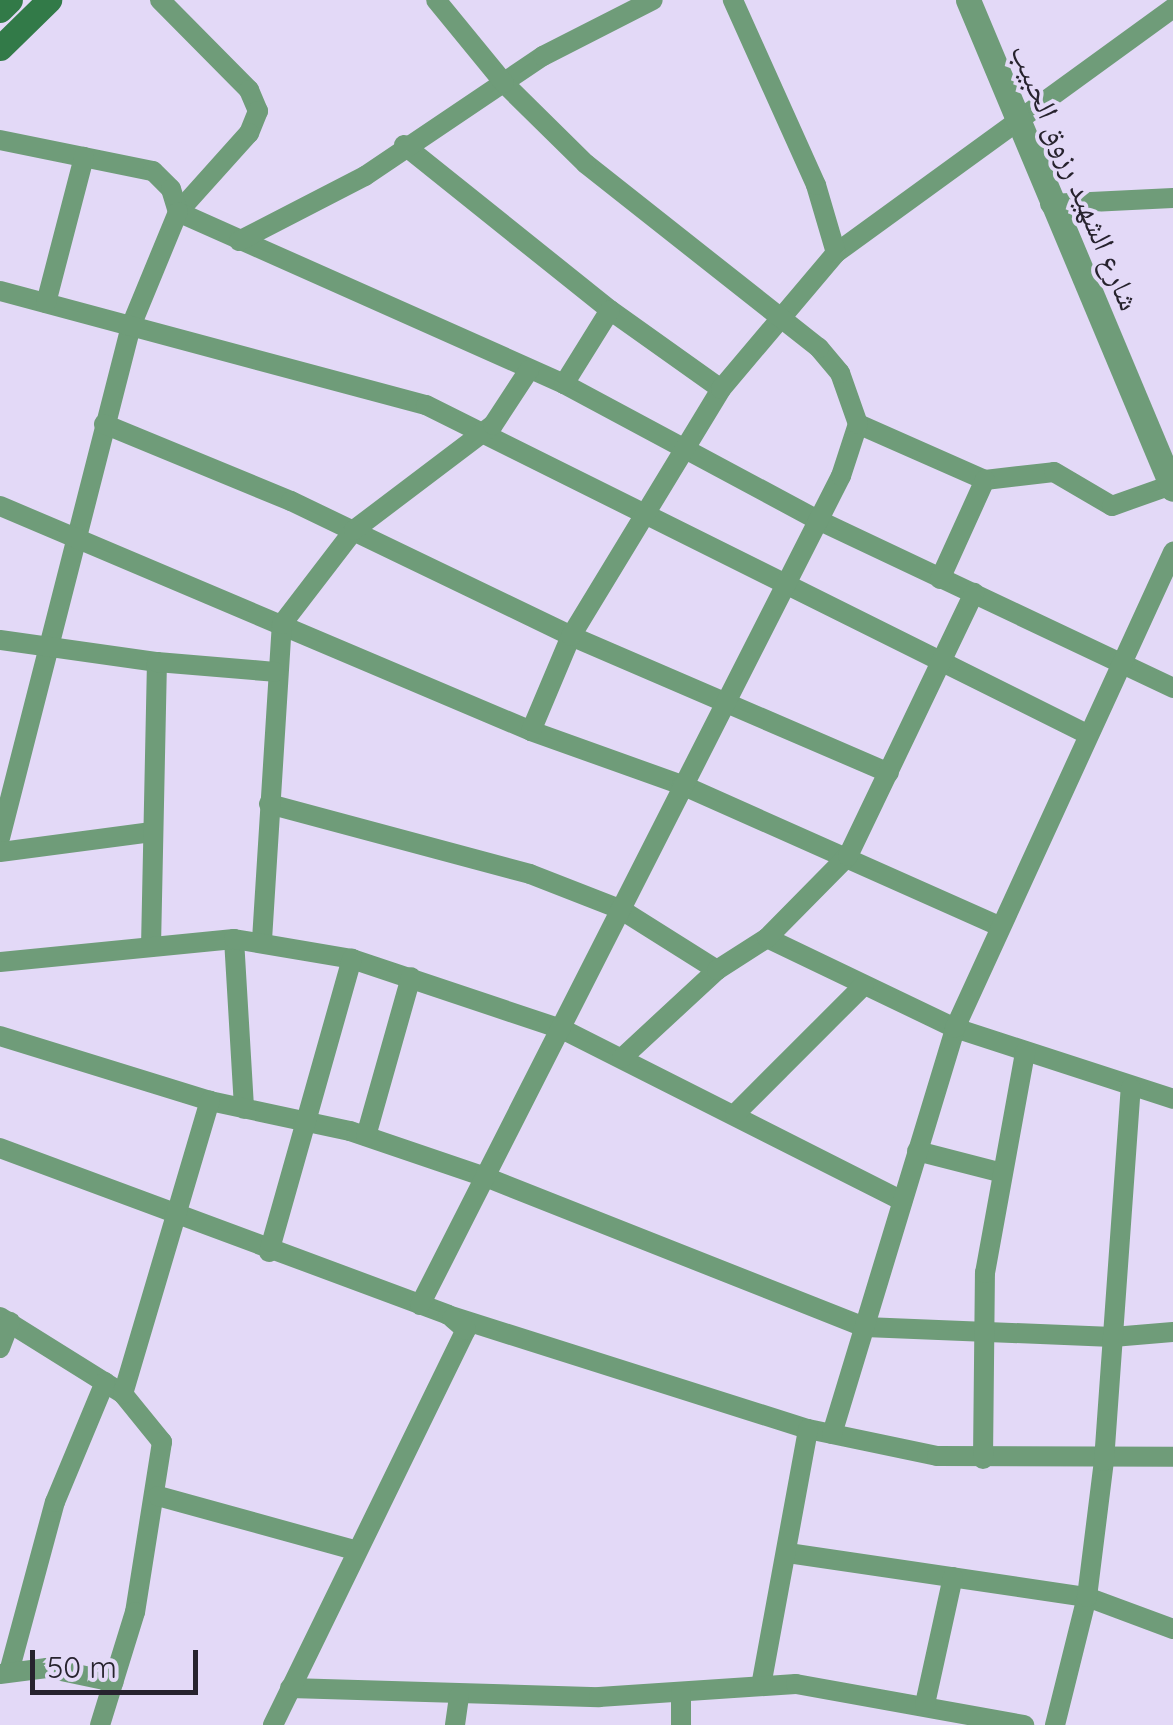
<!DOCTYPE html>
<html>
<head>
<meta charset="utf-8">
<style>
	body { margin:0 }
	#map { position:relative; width:1173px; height:1725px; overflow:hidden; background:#e3d9f7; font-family:Quicksand,"Noto Naskh Arabic",sans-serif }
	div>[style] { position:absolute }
	.minor>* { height:20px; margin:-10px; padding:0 10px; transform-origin:10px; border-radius:10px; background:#6f9c79 }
	.tertiary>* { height:25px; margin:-12.5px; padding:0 12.5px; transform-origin:12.5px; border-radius:12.5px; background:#6f9c79 }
	.secondary>* { height:25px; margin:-12.5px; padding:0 12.5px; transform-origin:12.5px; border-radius:12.5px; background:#327a48 }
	span { translate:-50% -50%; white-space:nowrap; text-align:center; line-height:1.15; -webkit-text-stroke:8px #e3d9f7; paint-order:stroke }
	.street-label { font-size:30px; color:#27232e }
	.scale { position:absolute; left:30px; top:1650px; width:168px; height:45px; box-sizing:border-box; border:5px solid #27232e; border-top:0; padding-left:12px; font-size:30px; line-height:35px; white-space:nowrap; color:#27232e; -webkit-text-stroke:8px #e3d9f7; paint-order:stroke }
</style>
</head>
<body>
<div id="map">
	<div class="minor">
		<i style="left:160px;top:0;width:127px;rotate:45.3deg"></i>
		<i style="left:249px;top:90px;width:23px;rotate:67deg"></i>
		<i style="left:258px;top:111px;width:24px;rotate:112deg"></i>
		<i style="left:249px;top:133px;width:106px;rotate:131.9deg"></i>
		<i style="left:178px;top:212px;width:423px;rotate:24deg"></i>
		<i style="left:564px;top:384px;width:288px;rotate:28.2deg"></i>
		<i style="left:818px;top:520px;width:393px;rotate:25.3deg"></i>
		<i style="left:0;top:140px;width:156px;rotate:11.5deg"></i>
		<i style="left:153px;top:171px;width:25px;rotate:45deg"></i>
		<i style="left:171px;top:189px;width:24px;rotate:73deg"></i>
		<i style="left:178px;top:212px;width:123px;rotate:112.4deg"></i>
		<i style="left:131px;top:326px;width:528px;rotate:104.35deg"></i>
		<i style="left:404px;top:145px;width:264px;rotate:38.7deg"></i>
		<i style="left:610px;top:310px;width:136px;rotate:35.4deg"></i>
		<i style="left:1050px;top:204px;width:123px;rotate:-2.8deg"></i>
		<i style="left:239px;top:241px;width:142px;rotate:-27.3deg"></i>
		<i style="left:365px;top:176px;width:215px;rotate:-34deg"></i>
		<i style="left:543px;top:56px;width:123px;rotate:-27deg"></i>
		<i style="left:836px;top:253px;width:417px;rotate:-36deg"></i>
		<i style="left:0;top:291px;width:441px;rotate:15deg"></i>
		<i style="left:426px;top:405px;width:738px;rotate:26.46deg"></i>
		<i style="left:46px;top:303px;width:151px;rotate:-75.4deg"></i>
		<i style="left:564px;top:384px;width:87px;rotate:-58.1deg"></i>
		<i style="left:104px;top:424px;width:202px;rotate:22.4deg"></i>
		<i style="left:291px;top:501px;width:311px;rotate:25.7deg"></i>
		<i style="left:571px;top:636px;width:346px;rotate:23.3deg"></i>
		<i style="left:858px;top:424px;width:139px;rotate:23.8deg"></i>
		<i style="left:985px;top:480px;width:69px;rotate:-6.6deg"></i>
		<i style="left:1054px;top:472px;width:67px;rotate:30.4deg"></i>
		<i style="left:1112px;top:506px;width:63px;rotate:-19.6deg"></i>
		<i style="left:0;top:506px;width:577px;rotate:22.96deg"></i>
		<i style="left:531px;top:731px;width:160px;rotate:19.7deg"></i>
		<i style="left:682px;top:785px;width:346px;rotate:24deg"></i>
		<i style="left:940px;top:579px;width:109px;rotate:-65.6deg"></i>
		<i style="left:0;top:640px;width:159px;rotate:8deg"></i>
		<i style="left:531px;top:731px;width:103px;rotate:-67.2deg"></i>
		<i style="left:571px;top:636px;width:289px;rotate:-58.7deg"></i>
		<i style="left:721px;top:389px;width:178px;rotate:-49.8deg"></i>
		<i style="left:836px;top:253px;width:71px;rotate:-106.4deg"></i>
		<i style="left:816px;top:185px;width:203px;rotate:-114.2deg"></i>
		<i style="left:269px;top:804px;width:270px;rotate:15deg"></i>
		<i style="left:530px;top:874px;width:97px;rotate:21.3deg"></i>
		<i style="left:620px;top:909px;width:115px;rotate:32.2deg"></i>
		<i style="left:0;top:852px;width:153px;rotate:-7.5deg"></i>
		<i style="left:767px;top:938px;width:208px;rotate:25.6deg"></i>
		<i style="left:955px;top:1028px;width:229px;rotate:18deg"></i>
		<i style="left:234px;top:939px;width:170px;rotate:86.6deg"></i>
		<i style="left:262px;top:940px;width:317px;rotate:-86.4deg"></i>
		<i style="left:282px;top:624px;width:118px;rotate:-52.5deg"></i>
		<i style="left:354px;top:530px;width:174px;rotate:-37.1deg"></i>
		<i style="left:493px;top:425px;width:66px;rotate:-56.8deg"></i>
		<i style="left:151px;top:947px;width:285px;rotate:-88.8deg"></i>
		<i style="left:157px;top:662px;width:118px;rotate:4.8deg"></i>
		<i style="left:0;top:962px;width:235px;rotate:-5.6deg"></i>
		<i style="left:234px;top:939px;width:120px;rotate:9.6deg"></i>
		<i style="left:352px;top:959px;width:224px;rotate:18.5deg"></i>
		<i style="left:564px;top:1030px;width:379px;rotate:26.8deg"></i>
		<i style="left:0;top:1036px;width:220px;rotate:17.2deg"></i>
		<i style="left:210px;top:1101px;width:143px;rotate:12.1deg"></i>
		<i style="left:350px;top:1131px;width:146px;rotate:18.8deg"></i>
		<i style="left:488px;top:1178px;width:405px;rotate:21.6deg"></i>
		<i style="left:865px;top:1327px;width:248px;rotate:2.3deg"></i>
		<i style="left:1113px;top:1337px;width:60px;rotate:-4.8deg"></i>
		<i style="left:622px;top:1058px;width:129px;rotate:-42.8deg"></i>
		<i style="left:717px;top:970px;width:59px;rotate:-32.6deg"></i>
		<i style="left:767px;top:938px;width:115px;rotate:-45.4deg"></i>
		<i style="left:848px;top:856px;width:292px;rotate:-64.4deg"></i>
		<i style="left:735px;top:1114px;width:182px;rotate:-45deg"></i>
		<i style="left:366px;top:1136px;width:165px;rotate:-74.2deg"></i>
		<i style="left:0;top:1148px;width:478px;rotate:20.4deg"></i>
		<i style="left:448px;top:1315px;width:378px;rotate:17.6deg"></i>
		<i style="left:808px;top:1429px;width:132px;rotate:11.8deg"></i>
		<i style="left:937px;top:1456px;width:236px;rotate:0.2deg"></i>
		<i style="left:917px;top:1151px;width:85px;rotate:14.4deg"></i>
		<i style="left:269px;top:1252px;width:305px;rotate:-74.2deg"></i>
		<i style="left:420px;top:1305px;width:930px;rotate:-63.08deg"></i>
		<i style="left:841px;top:476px;width:55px;rotate:-71.9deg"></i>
		<i style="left:858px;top:424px;width:54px;rotate:-109.4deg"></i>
		<i style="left:840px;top:373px;width:33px;rotate:-130deg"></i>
		<i style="left:819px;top:348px;width:297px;rotate:-141.7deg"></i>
		<i style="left:586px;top:164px;width:115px;rotate:-135.4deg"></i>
		<i style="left:504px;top:83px;width:107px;rotate:-129.3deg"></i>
		<i style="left:0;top:1317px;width:145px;rotate:32deg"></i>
		<i style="left:123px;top:1394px;width:62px;rotate:50.9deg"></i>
		<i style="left:162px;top:1442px;width:172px;rotate:99deg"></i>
		<i style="left:135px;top:1612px;width:118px;rotate:107.2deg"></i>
		<i style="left:0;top:1348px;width:28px;rotate:-69deg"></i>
		<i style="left:123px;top:1394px;width:306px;rotate:-73.5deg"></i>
		<i style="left:832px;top:1434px;width:424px;rotate:-73.1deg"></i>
		<i style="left:955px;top:1028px;width:524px;rotate:-65.39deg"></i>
		<i style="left:983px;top:1459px;width:186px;rotate:-89.4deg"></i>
		<i style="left:985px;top:1273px;width:225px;rotate:-79.7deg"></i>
		<i style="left:158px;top:1496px;width:203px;rotate:15.4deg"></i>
		<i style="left:788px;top:1553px;width:302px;rotate:8.4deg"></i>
		<i style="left:1087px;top:1597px;width:92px;rotate:20.4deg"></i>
		<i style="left:9px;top:1672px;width:176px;rotate:-74.9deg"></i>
		<i style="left:55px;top:1502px;width:130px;rotate:-67.4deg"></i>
		<i style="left:0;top:1674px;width:47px;rotate:-7.3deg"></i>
		<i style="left:47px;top:1668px;width:68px;rotate:11.8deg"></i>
		<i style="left:761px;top:1686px;width:261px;rotate:-79.6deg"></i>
		<i style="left:290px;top:1688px;width:309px;rotate:1.7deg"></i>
		<i style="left:599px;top:1697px;width:197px;rotate:-3.8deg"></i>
		<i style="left:796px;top:1684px;width:232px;rotate:10.2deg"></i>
		<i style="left:925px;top:1704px;width:130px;rotate:-77.6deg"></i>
		<i style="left:273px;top:1725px;width:440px;rotate:-64deg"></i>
		<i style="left:466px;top:1330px;width:18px;rotate:-139deg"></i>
		<i style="left:455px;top:1725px;width:29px;rotate:-82deg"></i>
		<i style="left:681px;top:1725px;width:33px;rotate:-90deg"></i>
		<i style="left:1055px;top:1725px;width:132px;rotate:-76deg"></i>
		<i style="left:1087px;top:1597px;width:137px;rotate:-82.9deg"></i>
		<i style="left:1104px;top:1461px;width:374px;rotate:-85.9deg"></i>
	</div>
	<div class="tertiary">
		<i style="left:968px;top:0;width:530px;rotate:67.26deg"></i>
	</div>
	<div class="secondary">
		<i style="left:0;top:10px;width:14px;rotate:-45deg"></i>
		<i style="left:0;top:48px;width:69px;rotate:-44.4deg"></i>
	</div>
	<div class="street-label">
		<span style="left:1076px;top:177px;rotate:67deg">شارع الشهيد رزوق الحبيب</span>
	</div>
	<div class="scale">50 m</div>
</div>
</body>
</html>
